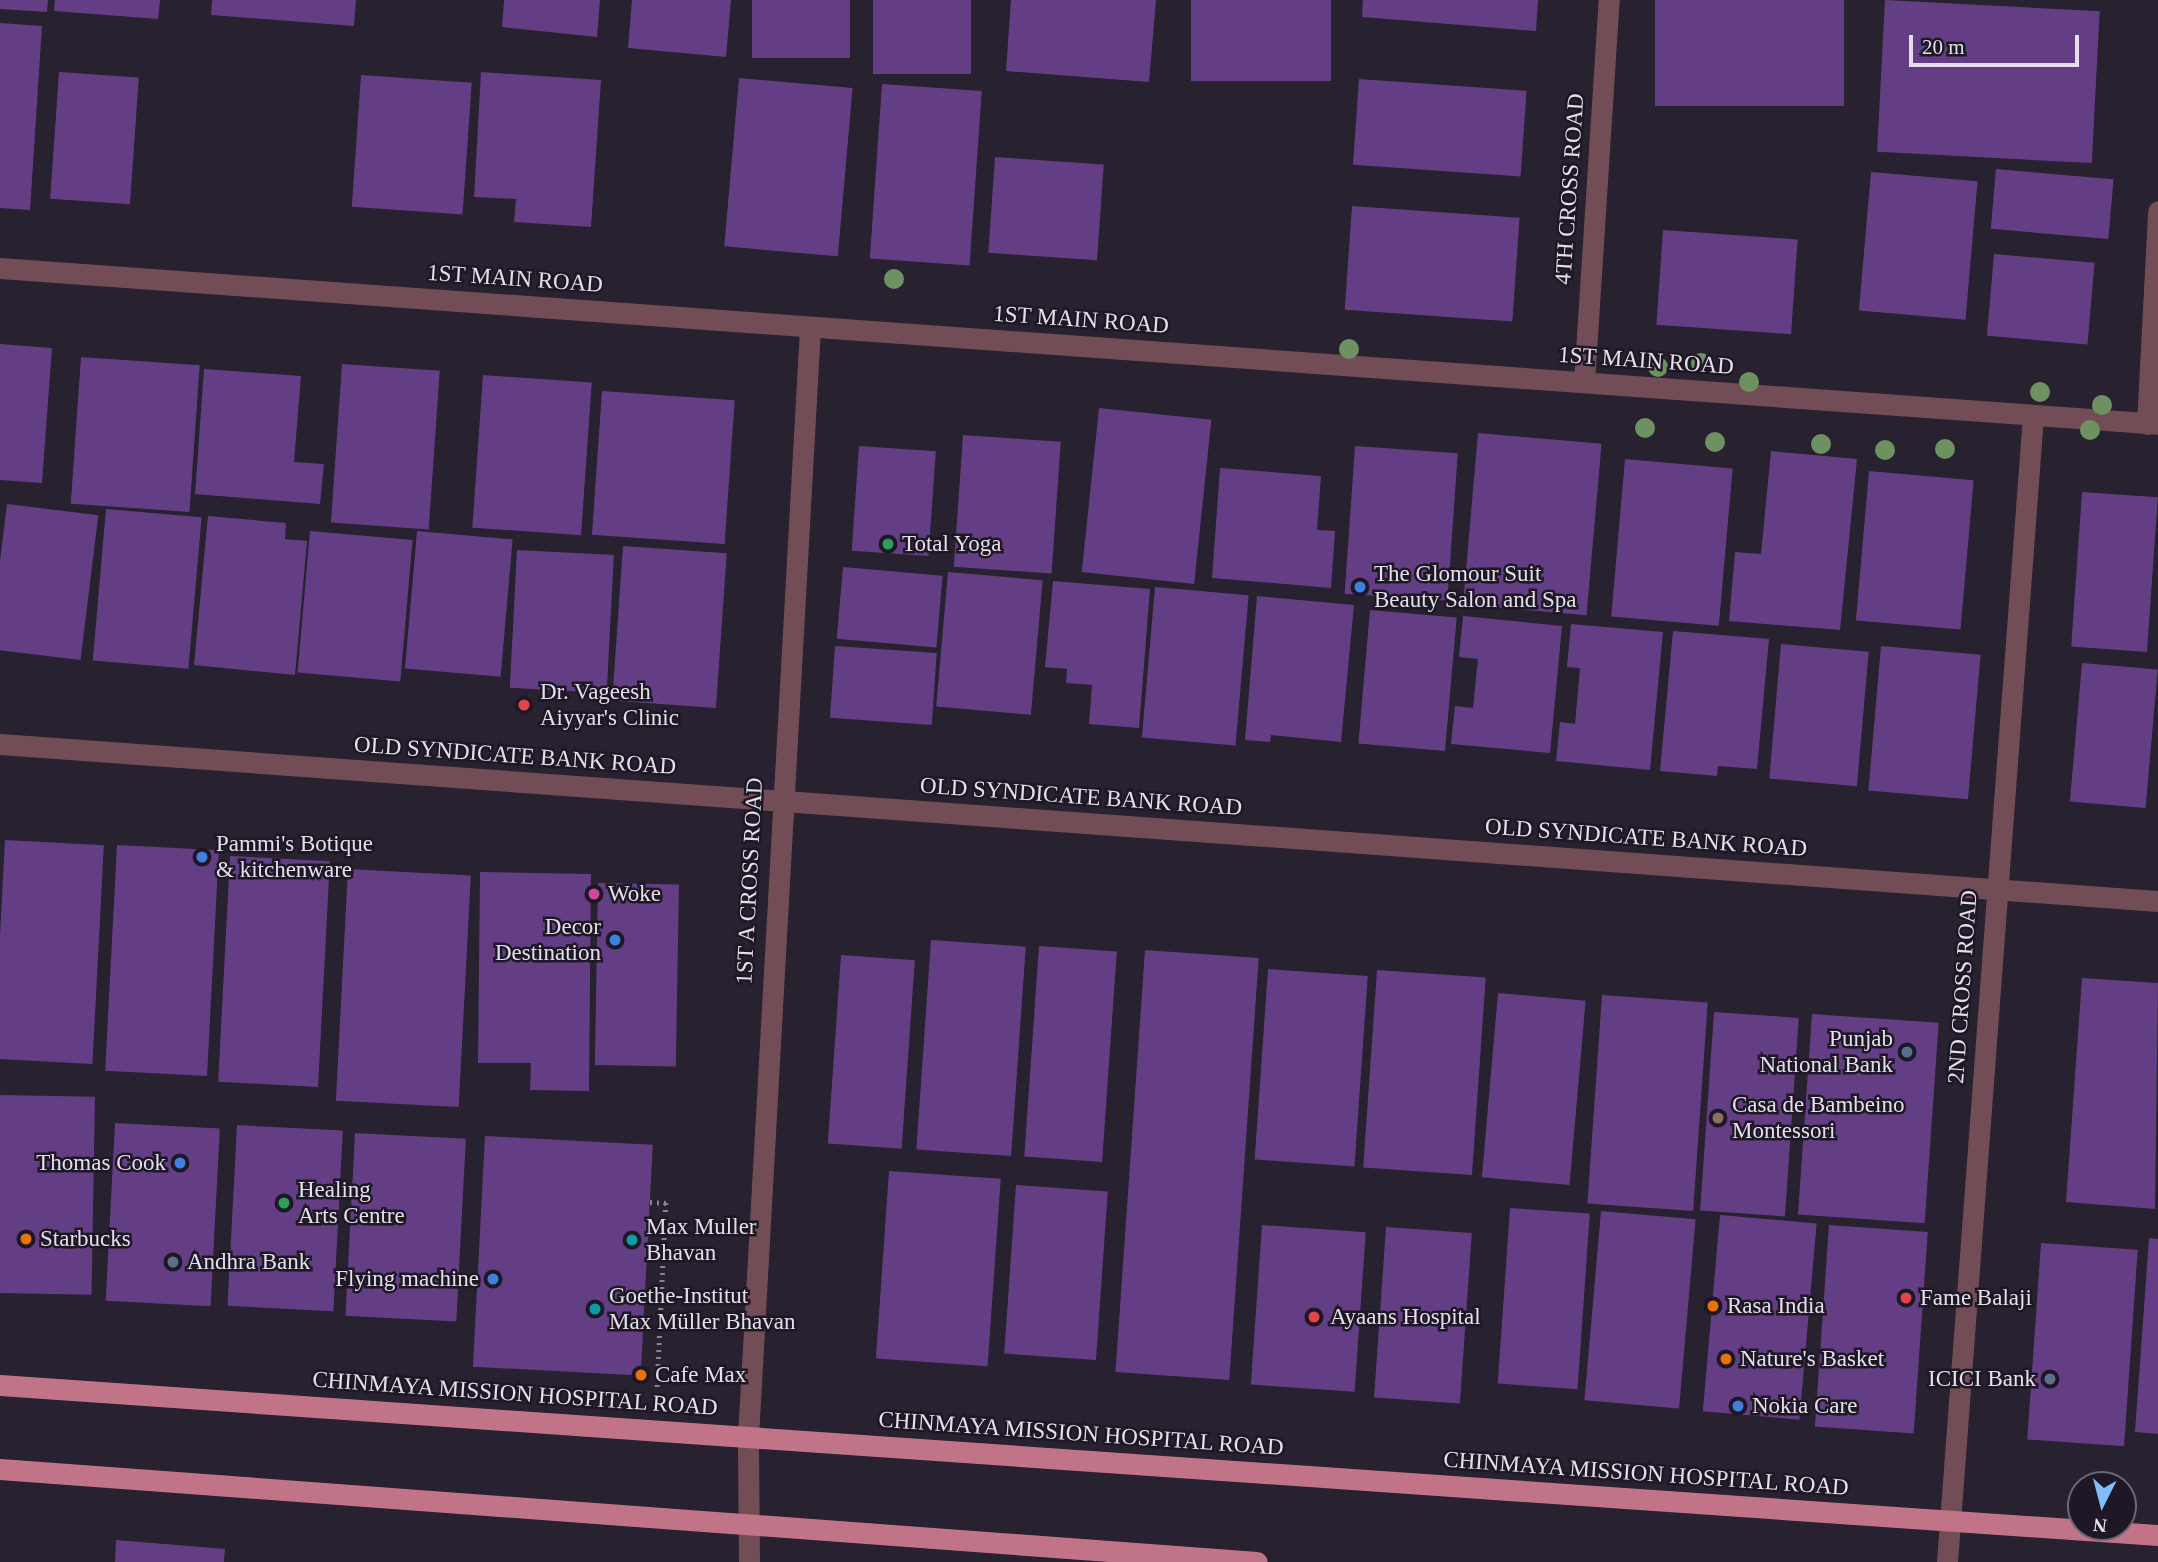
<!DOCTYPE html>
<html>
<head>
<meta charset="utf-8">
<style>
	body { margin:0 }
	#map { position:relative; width:2158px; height:1562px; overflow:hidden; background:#28212f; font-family:"Times New Roman",serif }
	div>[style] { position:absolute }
	.building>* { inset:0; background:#633e84; transform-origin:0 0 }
	.path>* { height:4.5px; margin-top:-2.25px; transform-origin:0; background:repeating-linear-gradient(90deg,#89838f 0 2px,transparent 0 7px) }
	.minor>* { height:21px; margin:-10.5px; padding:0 10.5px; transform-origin:10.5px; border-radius:10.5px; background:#734d56 }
	.major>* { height:21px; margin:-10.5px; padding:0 10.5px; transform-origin:10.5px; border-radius:10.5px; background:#c17487 }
	.trees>* { width:20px; height:20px; margin:-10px; border-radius:50%; background:#6e9161 }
	.dots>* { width:19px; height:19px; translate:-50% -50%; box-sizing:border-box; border:4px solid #1e1725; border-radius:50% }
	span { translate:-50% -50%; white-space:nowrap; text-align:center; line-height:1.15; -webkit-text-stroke:5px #1e1725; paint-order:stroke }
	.street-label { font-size:23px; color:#e4dfe9 }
	.poi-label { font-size:23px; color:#e4dfe9 }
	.left { translate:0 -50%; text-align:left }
	.right { translate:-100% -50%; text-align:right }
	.north { position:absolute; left:2067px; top:1471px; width:70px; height:70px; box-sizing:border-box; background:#1e1725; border:2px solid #6d6773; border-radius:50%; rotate:186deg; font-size:19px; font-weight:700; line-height:28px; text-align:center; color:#e4dfe9 }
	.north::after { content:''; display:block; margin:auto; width:24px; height:32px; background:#80bdfa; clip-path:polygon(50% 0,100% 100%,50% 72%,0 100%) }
	.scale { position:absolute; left:1909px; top:35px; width:170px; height:32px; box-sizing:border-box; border:4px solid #e4dfe9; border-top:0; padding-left:9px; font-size:21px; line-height:24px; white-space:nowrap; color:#e4dfe9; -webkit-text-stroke:5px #1e1725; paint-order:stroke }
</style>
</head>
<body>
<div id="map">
	<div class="building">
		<i style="clip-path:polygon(0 0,48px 0,47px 12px,0 9px)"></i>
		<i style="clip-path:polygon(55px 0,160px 0,158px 19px,54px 11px)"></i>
		<i style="clip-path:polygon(212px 0,356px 0,354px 26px,211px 15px)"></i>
		<i style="clip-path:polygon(504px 0,600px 0,597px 37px,502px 27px)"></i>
		<i style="clip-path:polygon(632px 0,731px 0,726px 57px,628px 48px)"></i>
		<i style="left:752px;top:0;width:98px;height:58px"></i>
		<i style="left:873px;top:0;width:98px;height:74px"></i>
		<i style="clip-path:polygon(1011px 0,1156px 0,1149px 82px,1006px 71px)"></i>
		<i style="left:1191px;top:0;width:140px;height:81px"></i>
		<i style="clip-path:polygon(1363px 0,1538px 0,1536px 31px,1362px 17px)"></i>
		<i style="left:1655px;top:0;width:189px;height:106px"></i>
		<i style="left:1885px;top:0;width:215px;height:152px;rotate:3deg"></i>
		<i style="clip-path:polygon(0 23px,42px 26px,30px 210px,0 208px)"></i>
		<i style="left:59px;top:72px;width:80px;height:127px;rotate:4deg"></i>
		<i style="clip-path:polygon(481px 72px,601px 80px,591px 227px,514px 222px,516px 199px,474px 197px)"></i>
		<i style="left:361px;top:75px;width:111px;height:132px;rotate:4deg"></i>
		<i style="left:739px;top:78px;width:114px;height:169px;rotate:5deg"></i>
		<i style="left:1359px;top:79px;width:168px;height:86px;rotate:4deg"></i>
		<i style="left:882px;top:84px;width:100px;height:175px;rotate:4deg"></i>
		<i style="left:995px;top:157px;width:109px;height:96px;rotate:4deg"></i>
		<i style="left:1996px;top:169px;width:118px;height:60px;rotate:5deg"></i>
		<i style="left:1871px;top:172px;width:107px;height:139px;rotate:5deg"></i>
		<i style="left:1352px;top:206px;width:168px;height:104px;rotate:4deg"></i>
		<i style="left:1663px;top:230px;width:135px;height:95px;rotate:4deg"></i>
		<i style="left:1994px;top:254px;width:101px;height:82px;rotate:5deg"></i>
		<i style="clip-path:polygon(0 344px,52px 348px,42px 483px,0 480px)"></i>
		<i style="left:81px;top:357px;width:119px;height:147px;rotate:4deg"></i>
		<i style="left:342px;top:364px;width:98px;height:159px;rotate:4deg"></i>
		<i style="clip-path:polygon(204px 369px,301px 376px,294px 462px,324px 464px,320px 504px,195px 494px)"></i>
		<i style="left:483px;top:375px;width:109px;height:153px;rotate:4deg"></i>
		<i style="left:602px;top:391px;width:133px;height:144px;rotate:4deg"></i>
		<i style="left:1099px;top:408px;width:113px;height:165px;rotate:6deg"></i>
		<i style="left:1478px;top:433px;width:124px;height:172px;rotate:5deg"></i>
		<i style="left:963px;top:435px;width:98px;height:132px;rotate:4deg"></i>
		<i style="left:859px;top:446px;width:77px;height:105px;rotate:4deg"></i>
		<i style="left:1355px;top:446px;width:103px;height:148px;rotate:4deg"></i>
		<i style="clip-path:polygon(1771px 451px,1857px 459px,1840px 630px,1729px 621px,1735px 552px,1761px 554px)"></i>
		<i style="left:1625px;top:459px;width:108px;height:158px;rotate:5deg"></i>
		<i style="clip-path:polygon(1220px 468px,1321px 476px,1317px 530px,1335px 531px,1331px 588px,1212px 578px)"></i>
		<i style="left:1869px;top:471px;width:105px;height:150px;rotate:5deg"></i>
		<i style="left:2082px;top:492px;width:76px;height:155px;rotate:4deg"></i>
		<i style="left:7px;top:504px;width:92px;height:146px;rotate:7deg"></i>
		<i style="left:106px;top:509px;width:96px;height:152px;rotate:5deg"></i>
		<i style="clip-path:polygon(208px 516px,286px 523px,285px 539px,307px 541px,295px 675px,194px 665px)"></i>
		<i style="left:310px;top:531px;width:103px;height:142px;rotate:5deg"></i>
		<i style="left:417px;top:531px;width:96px;height:138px;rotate:5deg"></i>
		<i style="left:623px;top:546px;width:104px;height:155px;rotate:4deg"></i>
		<i style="left:517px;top:550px;width:97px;height:138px;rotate:3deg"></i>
		<i style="left:843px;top:567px;width:100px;height:72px;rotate:5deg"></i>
		<i style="left:948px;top:572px;width:95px;height:135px;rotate:5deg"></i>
		<i style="clip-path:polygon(1053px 581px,1150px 589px,1139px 728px,1089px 724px,1092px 685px,1066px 683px,1067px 669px,1045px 667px)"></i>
		<i style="left:1155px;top:587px;width:94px;height:151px;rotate:5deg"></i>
		<i style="clip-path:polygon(1257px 596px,1354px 605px,1341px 742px,1271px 735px,1270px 742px,1245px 740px)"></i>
		<i style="left:1370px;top:610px;width:87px;height:134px;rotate:5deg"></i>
		<i style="clip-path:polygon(1463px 616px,1562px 626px,1550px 753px,1451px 744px,1455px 706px,1473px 708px,1478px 659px,1459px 657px)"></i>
		<i style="clip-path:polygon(1571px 624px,1663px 632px,1650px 770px,1556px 761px,1560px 722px,1575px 724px,1580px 668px,1567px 667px)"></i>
		<i style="clip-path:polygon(1673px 631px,1769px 639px,1757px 769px,1718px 766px,1717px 776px,1660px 771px)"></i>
		<i style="left:1781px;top:644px;width:88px;height:135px;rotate:5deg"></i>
		<i style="left:835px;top:646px;width:102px;height:72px;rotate:4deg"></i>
		<i style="left:1881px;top:646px;width:100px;height:145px;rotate:5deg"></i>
		<i style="left:2082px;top:663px;width:76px;height:139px;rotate:5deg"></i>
		<i style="left:5px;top:840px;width:99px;height:219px;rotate:3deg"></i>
		<i style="left:117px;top:845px;width:102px;height:226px;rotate:3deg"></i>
		<i style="left:230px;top:856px;width:100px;height:226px;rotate:3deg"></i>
		<i style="left:348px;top:869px;width:123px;height:232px;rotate:3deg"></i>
		<i style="clip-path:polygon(480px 872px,591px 874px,589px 1091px,530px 1090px,531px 1063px,478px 1063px)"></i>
		<i style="left:598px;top:883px;width:81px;height:182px;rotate:1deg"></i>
		<i style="left:931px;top:940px;width:95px;height:210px;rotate:4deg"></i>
		<i style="left:1039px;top:946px;width:78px;height:211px;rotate:4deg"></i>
		<i style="left:1145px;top:950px;width:114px;height:423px;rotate:4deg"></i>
		<i style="left:841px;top:955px;width:74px;height:189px;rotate:4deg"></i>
		<i style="left:1268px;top:969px;width:100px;height:191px;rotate:4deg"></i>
		<i style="left:1377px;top:970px;width:109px;height:198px;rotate:4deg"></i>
		<i style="clip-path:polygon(2082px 978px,2158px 983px,2155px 1209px,2066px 1202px)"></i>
		<i style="left:1498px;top:993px;width:88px;height:185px;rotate:5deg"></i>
		<i style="left:1602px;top:995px;width:106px;height:209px;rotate:4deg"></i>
		<i style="left:1714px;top:1012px;width:85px;height:199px;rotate:4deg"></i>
		<i style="left:1812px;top:1014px;width:127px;height:201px;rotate:4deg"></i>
		<i style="left:0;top:1095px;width:95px;height:198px;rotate:1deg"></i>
		<i style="left:115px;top:1123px;width:105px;height:178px;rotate:3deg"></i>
		<i style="left:237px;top:1125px;width:106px;height:181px;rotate:3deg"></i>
		<i style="left:355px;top:1133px;width:111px;height:183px;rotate:3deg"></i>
		<i style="left:485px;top:1136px;width:168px;height:231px;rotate:3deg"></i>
		<i style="left:889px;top:1171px;width:112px;height:188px;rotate:4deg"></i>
		<i style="left:1016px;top:1185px;width:92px;height:169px;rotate:4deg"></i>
		<i style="left:1510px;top:1208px;width:80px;height:176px;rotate:4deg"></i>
		<i style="left:1601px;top:1211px;width:95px;height:190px;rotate:5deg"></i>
		<i style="left:1720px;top:1215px;width:97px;height:197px;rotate:5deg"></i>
		<i style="left:1262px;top:1225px;width:104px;height:160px;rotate:4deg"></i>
		<i style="left:1829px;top:1225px;width:99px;height:202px;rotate:4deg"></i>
		<i style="left:1386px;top:1227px;width:86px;height:171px;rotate:4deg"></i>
		<i style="clip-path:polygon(2149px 1238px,2158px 1239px,2158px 1434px,2135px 1432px)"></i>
		<i style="left:2041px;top:1243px;width:97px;height:197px;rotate:4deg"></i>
		<i style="clip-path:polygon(116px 1540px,225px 1549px,224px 1562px,115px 1562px)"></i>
	</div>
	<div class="path">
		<i style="left:650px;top:1202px;width:16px;rotate:4deg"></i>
		<i style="left:666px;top:1203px;width:188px;rotate:92.7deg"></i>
	</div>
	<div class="minor">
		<i style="left:0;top:268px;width:2164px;rotate:4.13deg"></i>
		<i style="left:1584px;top:382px;width:383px;rotate:-86.3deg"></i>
		<i style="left:2147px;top:424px;width:213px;rotate:-87deg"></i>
		<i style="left:0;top:744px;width:2164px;rotate:4.16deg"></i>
		<i style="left:749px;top:1562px;width:125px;rotate:-90.5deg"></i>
		<i style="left:748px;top:1437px;width:1112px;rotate:-86.8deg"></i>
		<i style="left:1947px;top:1562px;width:1150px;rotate:-85.71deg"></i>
	</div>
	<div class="major">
		<i style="left:0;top:1385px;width:2163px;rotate:3.98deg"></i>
		<i style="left:0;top:1469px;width:1260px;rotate:4.23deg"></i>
	</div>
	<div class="trees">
		<i style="left:894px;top:279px"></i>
		<i style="left:1349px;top:349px"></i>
		<i style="left:1701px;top:363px"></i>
		<i style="left:1658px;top:367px"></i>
		<i style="left:1749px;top:382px"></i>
		<i style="left:2040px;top:392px"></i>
		<i style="left:2102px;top:405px"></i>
		<i style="left:1645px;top:428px"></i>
		<i style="left:2090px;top:430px"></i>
		<i style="left:1715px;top:442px"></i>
		<i style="left:1821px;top:444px"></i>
		<i style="left:1945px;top:449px"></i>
		<i style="left:1885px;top:450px"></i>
	</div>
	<div class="dots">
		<i style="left:888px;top:544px;background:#2e9e5b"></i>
		<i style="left:1360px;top:587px;background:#3f7fe0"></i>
		<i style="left:524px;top:705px;background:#e0444e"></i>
		<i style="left:202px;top:857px;background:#3f7fe0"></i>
		<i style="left:594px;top:894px;background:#d1479c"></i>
		<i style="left:615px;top:940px;background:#3f7fe0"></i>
		<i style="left:1907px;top:1052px;background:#5c6f8a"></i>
		<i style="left:1718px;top:1118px;background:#8d6e63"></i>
		<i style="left:180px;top:1163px;background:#3f7fe0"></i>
		<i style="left:284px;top:1203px;background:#2e9e5b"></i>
		<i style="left:26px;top:1239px;background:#e8710a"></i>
		<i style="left:632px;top:1240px;background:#0f9aa8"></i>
		<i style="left:173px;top:1262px;background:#5c6f8a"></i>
		<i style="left:493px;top:1279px;background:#3f7fe0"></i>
		<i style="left:1906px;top:1298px;background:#e0444e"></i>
		<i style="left:1713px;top:1306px;background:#e8710a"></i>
		<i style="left:595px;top:1309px;background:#0f9aa8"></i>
		<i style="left:1314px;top:1317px;background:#e0444e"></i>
		<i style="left:1726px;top:1359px;background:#e8710a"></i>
		<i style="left:641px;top:1375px;background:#e8710a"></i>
		<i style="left:2050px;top:1379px;background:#5c6f8a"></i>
		<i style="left:1738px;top:1406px;background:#3f7fe0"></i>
	</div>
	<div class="street-label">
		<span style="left:1570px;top:189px;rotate:-86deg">4TH CROSS ROAD</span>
		<span style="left:515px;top:279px;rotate:4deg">1ST MAIN ROAD</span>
		<span style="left:1081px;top:320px;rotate:4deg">1ST MAIN ROAD</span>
		<span style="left:1646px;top:361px;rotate:4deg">1ST MAIN ROAD</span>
		<span style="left:515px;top:756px;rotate:4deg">OLD SYNDICATE BANK ROAD</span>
		<span style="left:1081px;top:797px;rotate:4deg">OLD SYNDICATE BANK ROAD</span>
		<span style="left:1646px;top:838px;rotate:4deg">OLD SYNDICATE BANK ROAD</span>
		<span style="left:750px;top:881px;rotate:-87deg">1ST A CROSS ROAD</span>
		<span style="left:1963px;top:987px;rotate:-86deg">2ND CROSS ROAD</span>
		<span style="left:515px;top:1394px;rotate:4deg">CHINMAYA MISSION HOSPITAL ROAD</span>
		<span style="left:1081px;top:1434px;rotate:4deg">CHINMAYA MISSION HOSPITAL ROAD</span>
		<span style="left:1646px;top:1474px;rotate:4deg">CHINMAYA MISSION HOSPITAL ROAD</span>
	</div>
	<div class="poi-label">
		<span class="left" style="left:902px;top:544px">Total Yoga</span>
		<span class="left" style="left:1374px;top:587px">The Glomour Suit<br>Beauty Salon and Spa</span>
		<span class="left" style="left:540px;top:705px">Dr. Vageesh<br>Aiyyar's Clinic</span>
		<span class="left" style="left:216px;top:857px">Pammi's Botique<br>&amp; kitchenware</span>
		<span class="left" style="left:608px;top:894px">Woke</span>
		<span class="right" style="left:601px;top:940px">Decor<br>Destination</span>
		<span class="right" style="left:1893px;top:1052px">Punjab<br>National Bank</span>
		<span class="left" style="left:1732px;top:1118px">Casa de Bambeino<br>Montessori</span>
		<span class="right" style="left:166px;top:1163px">Thomas Cook</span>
		<span class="left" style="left:298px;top:1203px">Healing<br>Arts Centre</span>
		<span class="left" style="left:646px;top:1240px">Max Muller<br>Bhavan</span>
		<span class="left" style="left:40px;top:1239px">Starbucks</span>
		<span class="left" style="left:187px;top:1262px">Andhra Bank</span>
		<span class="right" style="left:479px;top:1279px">Flying machine</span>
		<span class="left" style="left:609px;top:1309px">Goethe-Institut<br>Max Müller Bhavan</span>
		<span class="left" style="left:1920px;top:1298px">Fame Balaji</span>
		<span class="left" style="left:1727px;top:1306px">Rasa India</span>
		<span class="left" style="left:1330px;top:1317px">Ayaans Hospital</span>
		<span class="left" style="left:1740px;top:1359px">Nature's Basket</span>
		<span class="left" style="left:655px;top:1375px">Cafe Max</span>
		<span class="right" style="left:2036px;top:1379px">ICICI Bank</span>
		<span class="left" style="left:1752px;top:1406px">Nokia Care</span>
	</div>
	<div class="north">N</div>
	<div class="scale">20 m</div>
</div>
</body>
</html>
